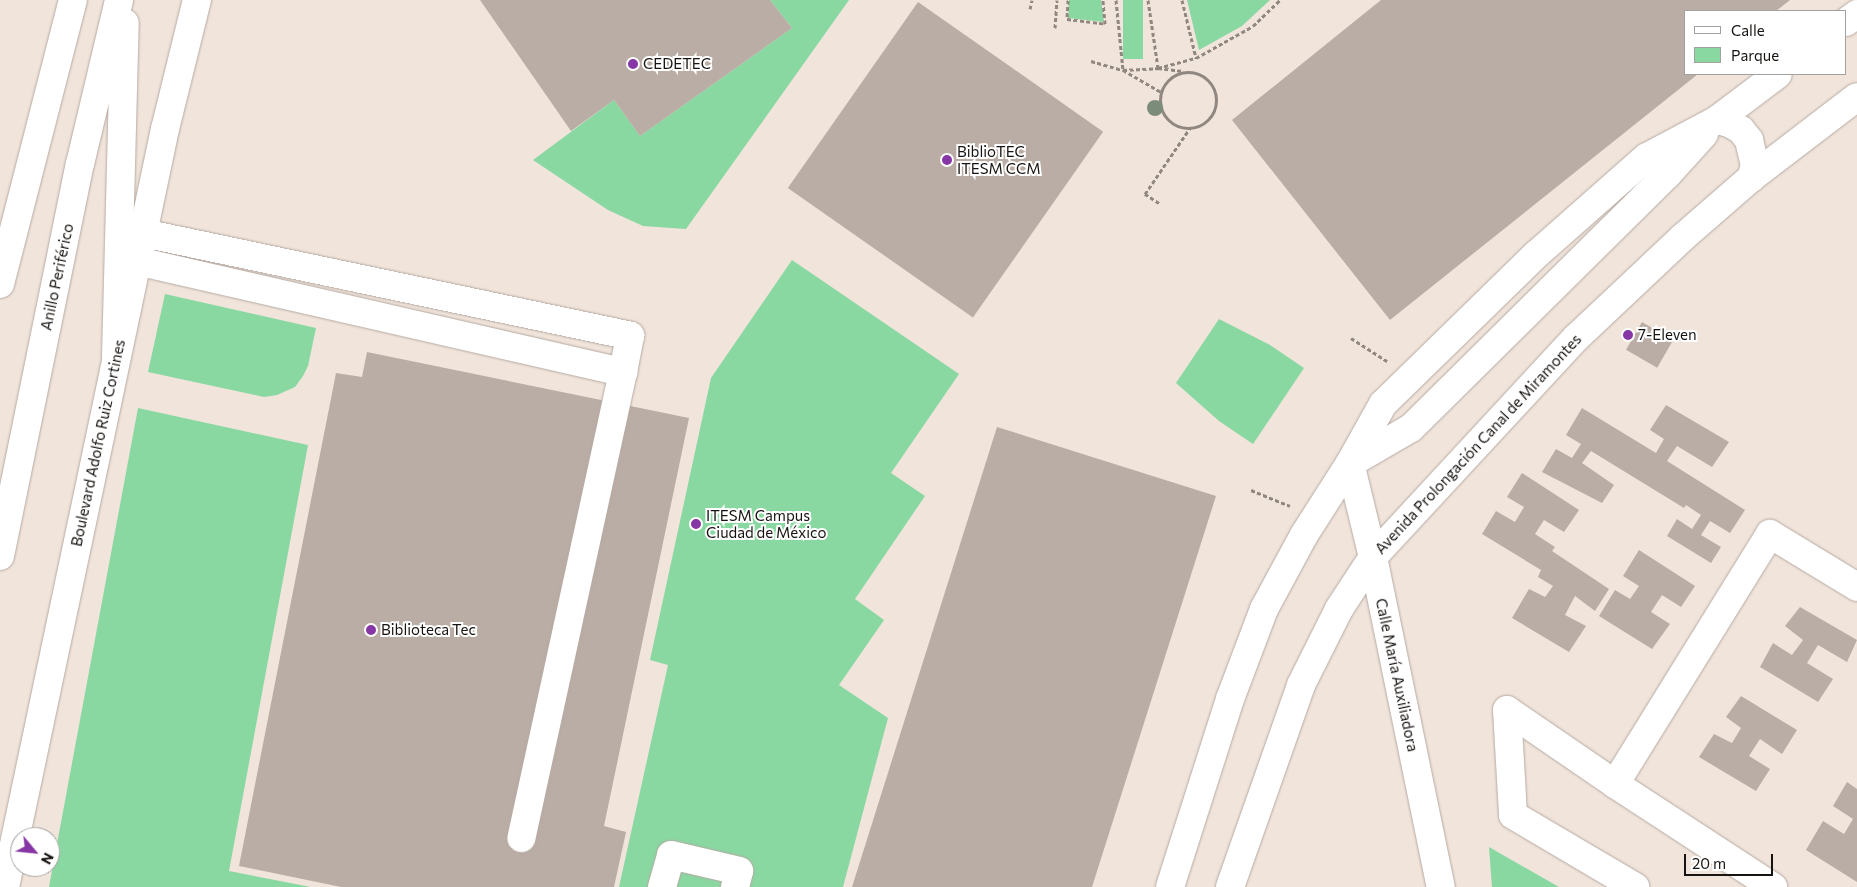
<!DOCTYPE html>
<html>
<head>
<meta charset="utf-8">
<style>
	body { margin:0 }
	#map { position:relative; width:1857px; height:887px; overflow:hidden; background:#f0e4db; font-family:Commissioner,sans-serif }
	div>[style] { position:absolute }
	.green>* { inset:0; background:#89d8a2; transform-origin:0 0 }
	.building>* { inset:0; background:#b9ada5; transform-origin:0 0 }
	.path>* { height:3px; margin-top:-1.5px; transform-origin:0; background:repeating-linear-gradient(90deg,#8f8780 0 4px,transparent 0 6.5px) }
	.path>.ring { margin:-1.5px; padding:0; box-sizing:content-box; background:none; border:3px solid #8f8780; border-radius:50% }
	.roads { filter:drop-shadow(0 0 1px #b6aaa2) drop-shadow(0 0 1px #b6aaa2) }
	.minor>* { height:28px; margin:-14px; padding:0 14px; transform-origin:14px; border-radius:14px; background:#fff }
	.major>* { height:28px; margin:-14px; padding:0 14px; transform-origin:14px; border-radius:14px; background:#fff }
	.highway>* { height:28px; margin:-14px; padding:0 14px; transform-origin:14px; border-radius:14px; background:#fff }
	.trees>* { width:16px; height:16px; margin:-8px; border-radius:50%; background:#7c8c7b }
	.dots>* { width:14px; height:14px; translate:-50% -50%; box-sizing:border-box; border:2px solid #fff; border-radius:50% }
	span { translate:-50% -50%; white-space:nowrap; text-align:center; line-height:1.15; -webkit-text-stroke:4px #fff; paint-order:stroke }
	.poi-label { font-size:15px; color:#171310 }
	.left { translate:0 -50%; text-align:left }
	.street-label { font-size:15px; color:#171310 }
	.legend { position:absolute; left:1684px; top:10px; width:162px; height:65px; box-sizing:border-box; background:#fff; border:1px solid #a2a19f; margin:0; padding:6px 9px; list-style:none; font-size:15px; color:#171310 }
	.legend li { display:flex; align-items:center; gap:10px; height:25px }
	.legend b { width:25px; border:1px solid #a2a19f }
	.north { position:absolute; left:10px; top:827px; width:50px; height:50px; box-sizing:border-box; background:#fff; border:1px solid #a2a19f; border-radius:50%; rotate:118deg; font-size:14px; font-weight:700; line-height:20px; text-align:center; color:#171310 }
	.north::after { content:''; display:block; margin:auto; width:18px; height:22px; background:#8636a5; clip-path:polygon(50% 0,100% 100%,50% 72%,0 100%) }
	.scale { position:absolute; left:1684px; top:854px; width:89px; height:22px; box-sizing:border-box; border:2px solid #171310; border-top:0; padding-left:6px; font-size:15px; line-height:18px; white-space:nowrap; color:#171310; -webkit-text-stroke:4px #fff; paint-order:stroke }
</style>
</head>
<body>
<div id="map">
	<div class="green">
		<i style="clip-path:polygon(770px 0,849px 0,686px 229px,643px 226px,608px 210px,533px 160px,614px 100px,640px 136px,792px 28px)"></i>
		<i style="clip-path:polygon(1069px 0,1101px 0,1104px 22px,1068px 18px)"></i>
		<i style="left:1123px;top:0;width:20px;height:59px"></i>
		<i style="clip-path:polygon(1187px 0,1270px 0,1242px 26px,1199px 50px)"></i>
		<i style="clip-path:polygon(792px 260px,959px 374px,891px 473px,925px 496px,855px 599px,884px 620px,839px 685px,888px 718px,843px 887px,619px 887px,668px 665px,650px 660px,711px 378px)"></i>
		<i style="clip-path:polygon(165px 294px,316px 328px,308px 366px,303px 376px,295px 387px,277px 395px,264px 397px,148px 372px)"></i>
		<i style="clip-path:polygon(1219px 319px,1270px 345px,1304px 368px,1253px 444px,1219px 421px,1176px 383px)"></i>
		<i style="clip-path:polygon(138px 408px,308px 445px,229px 871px,311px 887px,49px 887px)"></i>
		<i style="clip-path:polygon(1489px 847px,1559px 887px,1492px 887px)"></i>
	</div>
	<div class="building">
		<i style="clip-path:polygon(480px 0,770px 0,792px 28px,640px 136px,614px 100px,571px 131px)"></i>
		<i style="clip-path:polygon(1381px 0,1790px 0,1776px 11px,1686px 11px,1686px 74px,1698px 74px,1390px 320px,1232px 120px)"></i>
		<i style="left:918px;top:2px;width:226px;height:227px;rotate:35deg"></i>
		<i style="left:1642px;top:322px;width:36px;height:32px;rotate:30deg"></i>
		<i style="clip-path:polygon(367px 352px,689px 418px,604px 826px,626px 832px,614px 887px,341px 887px,239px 866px,336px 373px,362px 377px)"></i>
		<i style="clip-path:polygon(1666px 405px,1729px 442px,1712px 467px,1677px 446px,1667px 461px,1745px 510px,1730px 533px,1710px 521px,1701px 535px,1721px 547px,1711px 563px,1667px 536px,1677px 519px,1692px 529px,1701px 515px,1686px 505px,1684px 508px,1591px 451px,1582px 463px,1614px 485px,1602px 503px,1542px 472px,1556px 449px,1572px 458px,1581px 444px,1566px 435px,1582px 408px,1656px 453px,1664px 439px,1650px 430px)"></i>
		<i style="clip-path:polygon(997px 427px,1216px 496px,1092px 887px,852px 887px)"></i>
		<i style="clip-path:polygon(1522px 473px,1579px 510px,1564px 532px,1544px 520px,1535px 534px,1555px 547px,1552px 551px,1609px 589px,1595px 611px,1575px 596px,1565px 615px,1586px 626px,1569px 652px,1512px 618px,1529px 589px,1545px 597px,1553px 586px,1538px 577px,1541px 570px,1482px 534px,1496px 511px,1515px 522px,1524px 507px,1507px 497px)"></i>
		<i style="clip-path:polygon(1639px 550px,1695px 586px,1681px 607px,1662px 595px,1651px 612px,1670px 624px,1652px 649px,1599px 616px,1615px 590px,1630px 599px,1639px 586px,1623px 576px)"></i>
		<i style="clip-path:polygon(1800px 607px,1857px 640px,1847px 662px,1818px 645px,1807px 663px,1833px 679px,1818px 702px,1760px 667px,1773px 643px,1792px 655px,1803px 640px,1785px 626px)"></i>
		<i style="clip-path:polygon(1741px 696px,1797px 730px,1782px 754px,1760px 739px,1749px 756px,1770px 769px,1756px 791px,1699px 757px,1714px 734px,1732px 743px,1741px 728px,1726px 717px)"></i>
		<i style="clip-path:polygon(1847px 782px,1857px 789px,1857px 882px,1806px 850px,1823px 821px,1844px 834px,1853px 819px,1833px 806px)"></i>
	</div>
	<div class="path">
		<i style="left:1068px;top:0;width:19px;rotate:93deg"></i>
		<i style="left:1067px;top:19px;width:38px;rotate:7deg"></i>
		<i style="left:1105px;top:24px;width:24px;rotate:-95deg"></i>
		<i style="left:1116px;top:0;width:70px;rotate:84.3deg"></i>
		<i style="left:1123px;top:70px;width:44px;rotate:30.1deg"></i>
		<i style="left:1148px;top:0;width:69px;rotate:81.6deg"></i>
		<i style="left:1158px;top:68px;width:25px;rotate:7deg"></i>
		<i style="left:1182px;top:0;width:60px;rotate:76.4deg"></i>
		<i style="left:1030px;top:9px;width:9px;rotate:-77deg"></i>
		<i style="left:1055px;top:28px;width:28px;rotate:-86deg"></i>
		<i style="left:1091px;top:61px;width:33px;rotate:16deg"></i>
		<i style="left:1123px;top:70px;width:35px;rotate:-3deg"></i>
		<i style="left:1158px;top:68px;width:39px;rotate:-15deg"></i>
		<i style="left:1196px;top:58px;width:65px;rotate:-29.3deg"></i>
		<i style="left:1253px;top:26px;width:37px;rotate:-44deg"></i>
		<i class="ring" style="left:1160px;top:72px;width:53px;height:53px"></i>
		<i style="left:1159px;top:203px;width:17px;rotate:-147deg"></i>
		<i style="left:1145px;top:194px;width:80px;rotate:-55.7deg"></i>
		<i style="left:1351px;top:338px;width:43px;rotate:32.6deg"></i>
		<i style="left:1251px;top:490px;width:42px;rotate:22.3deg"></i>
	</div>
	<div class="roads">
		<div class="minor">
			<i style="left:1846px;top:22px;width:14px;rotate:-36deg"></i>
			<i style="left:1717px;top:120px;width:12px;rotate:14deg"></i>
			<i style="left:1729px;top:123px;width:14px;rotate:30deg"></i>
			<i style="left:1741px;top:130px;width:13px;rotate:51deg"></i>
			<i style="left:1749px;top:140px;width:27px;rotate:77deg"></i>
			<i style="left:1755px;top:166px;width:13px;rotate:108deg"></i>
			<i style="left:143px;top:233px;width:498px;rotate:11.9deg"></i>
			<i style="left:630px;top:336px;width:37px;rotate:101deg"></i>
			<i style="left:137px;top:261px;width:499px;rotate:12.9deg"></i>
			<i style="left:623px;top:372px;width:477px;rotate:102.3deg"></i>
			<i style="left:1350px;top:463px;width:97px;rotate:76.3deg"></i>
			<i style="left:1373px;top:557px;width:337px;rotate:78.4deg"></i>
			<i style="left:1351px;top:463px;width:69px;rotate:-30.3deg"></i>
			<i style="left:1411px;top:428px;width:360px;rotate:-44.7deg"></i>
			<i style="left:1667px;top:175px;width:55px;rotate:-47.9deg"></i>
			<i style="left:1507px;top:710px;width:131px;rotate:34.4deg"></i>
			<i style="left:1615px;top:784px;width:189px;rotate:33.1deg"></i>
			<i style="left:1507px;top:710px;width:105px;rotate:86.7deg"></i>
			<i style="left:1513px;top:815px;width:142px;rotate:30.5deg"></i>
			<i style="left:1615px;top:784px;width:294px;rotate:-58.2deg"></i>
			<i style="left:1770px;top:534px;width:102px;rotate:31.3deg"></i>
			<i style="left:662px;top:887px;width:33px;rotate:-74deg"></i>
			<i style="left:671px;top:855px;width:70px;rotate:13.2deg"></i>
			<i style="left:739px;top:871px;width:16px;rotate:104deg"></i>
			<i style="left:1170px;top:887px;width:197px;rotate:-72.3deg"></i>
			<i style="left:1230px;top:699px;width:96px;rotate:-69.3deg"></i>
			<i style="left:1264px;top:609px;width:84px;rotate:-61.6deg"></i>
			<i style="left:1304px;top:535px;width:85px;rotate:-57.4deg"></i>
			<i style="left:1350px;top:463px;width:68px;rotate:-60.8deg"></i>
			<i style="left:1383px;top:404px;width:216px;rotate:-44.3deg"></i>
			<i style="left:1538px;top:253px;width:145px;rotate:-41.4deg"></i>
			<i style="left:1647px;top:157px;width:79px;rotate:-27.9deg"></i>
			<i style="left:1717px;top:120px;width:76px;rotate:-37deg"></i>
			<i style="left:1230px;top:887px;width:214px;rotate:-70.6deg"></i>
			<i style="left:1301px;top:685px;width:85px;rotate:-63.4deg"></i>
			<i style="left:1339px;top:609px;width:62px;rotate:-56.8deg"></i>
			<i style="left:1373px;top:557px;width:299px;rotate:-47.2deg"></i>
			<i style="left:1576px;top:338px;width:146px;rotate:-43.3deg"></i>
			<i style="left:1682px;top:238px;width:91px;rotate:-41deg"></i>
			<i style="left:1751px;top:178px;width:133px;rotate:-37.4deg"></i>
		</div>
		<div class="major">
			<i style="left:5px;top:887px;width:775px;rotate:-78.08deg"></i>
			<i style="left:165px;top:129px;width:133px;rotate:-76.1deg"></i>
		</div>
		<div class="highway">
			<i style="left:0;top:284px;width:293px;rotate:-75.6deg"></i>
			<i style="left:116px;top:356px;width:333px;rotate:-88.5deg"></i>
			<i style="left:0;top:556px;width:400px;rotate:-78.5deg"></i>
			<i style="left:80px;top:164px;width:169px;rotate:-76.6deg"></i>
		</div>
	</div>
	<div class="trees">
		<i style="left:1155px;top:108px"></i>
	</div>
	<div class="dots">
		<i style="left:633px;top:64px;background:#8636a5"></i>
		<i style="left:947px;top:160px;background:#8636a5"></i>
		<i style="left:1628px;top:335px;background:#8636a5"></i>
		<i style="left:696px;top:524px;background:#8636a5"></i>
		<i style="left:371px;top:630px;background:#8636a5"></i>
	</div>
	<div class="poi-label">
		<span class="left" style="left:643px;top:64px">CEDETEC</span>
		<span class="left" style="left:957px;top:160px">BiblioTEC<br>ITESM CCM</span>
		<span class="left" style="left:1638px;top:335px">7-Eleven</span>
		<span class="left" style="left:706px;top:524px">ITESM Campus<br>Ciudad de México</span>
		<span class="left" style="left:381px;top:630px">Biblioteca Tec</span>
	</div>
	<div class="street-label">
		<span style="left:57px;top:277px;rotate:-78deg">Anillo Periférico</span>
		<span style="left:98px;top:443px;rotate:-78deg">Boulevard Adolfo Ruiz Cortines</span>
		<span style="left:1478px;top:444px;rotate:-47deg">Avenida Prolongación Canal de Miramontes</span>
		<span style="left:1397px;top:675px;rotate:78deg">Calle María Auxiliadora</span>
	</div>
	<ul class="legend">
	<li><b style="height:6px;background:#fff"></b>Calle</li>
	<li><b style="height:14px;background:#89d8a2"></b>Parque</li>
	</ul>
	<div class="north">N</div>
	<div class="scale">20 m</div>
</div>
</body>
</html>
